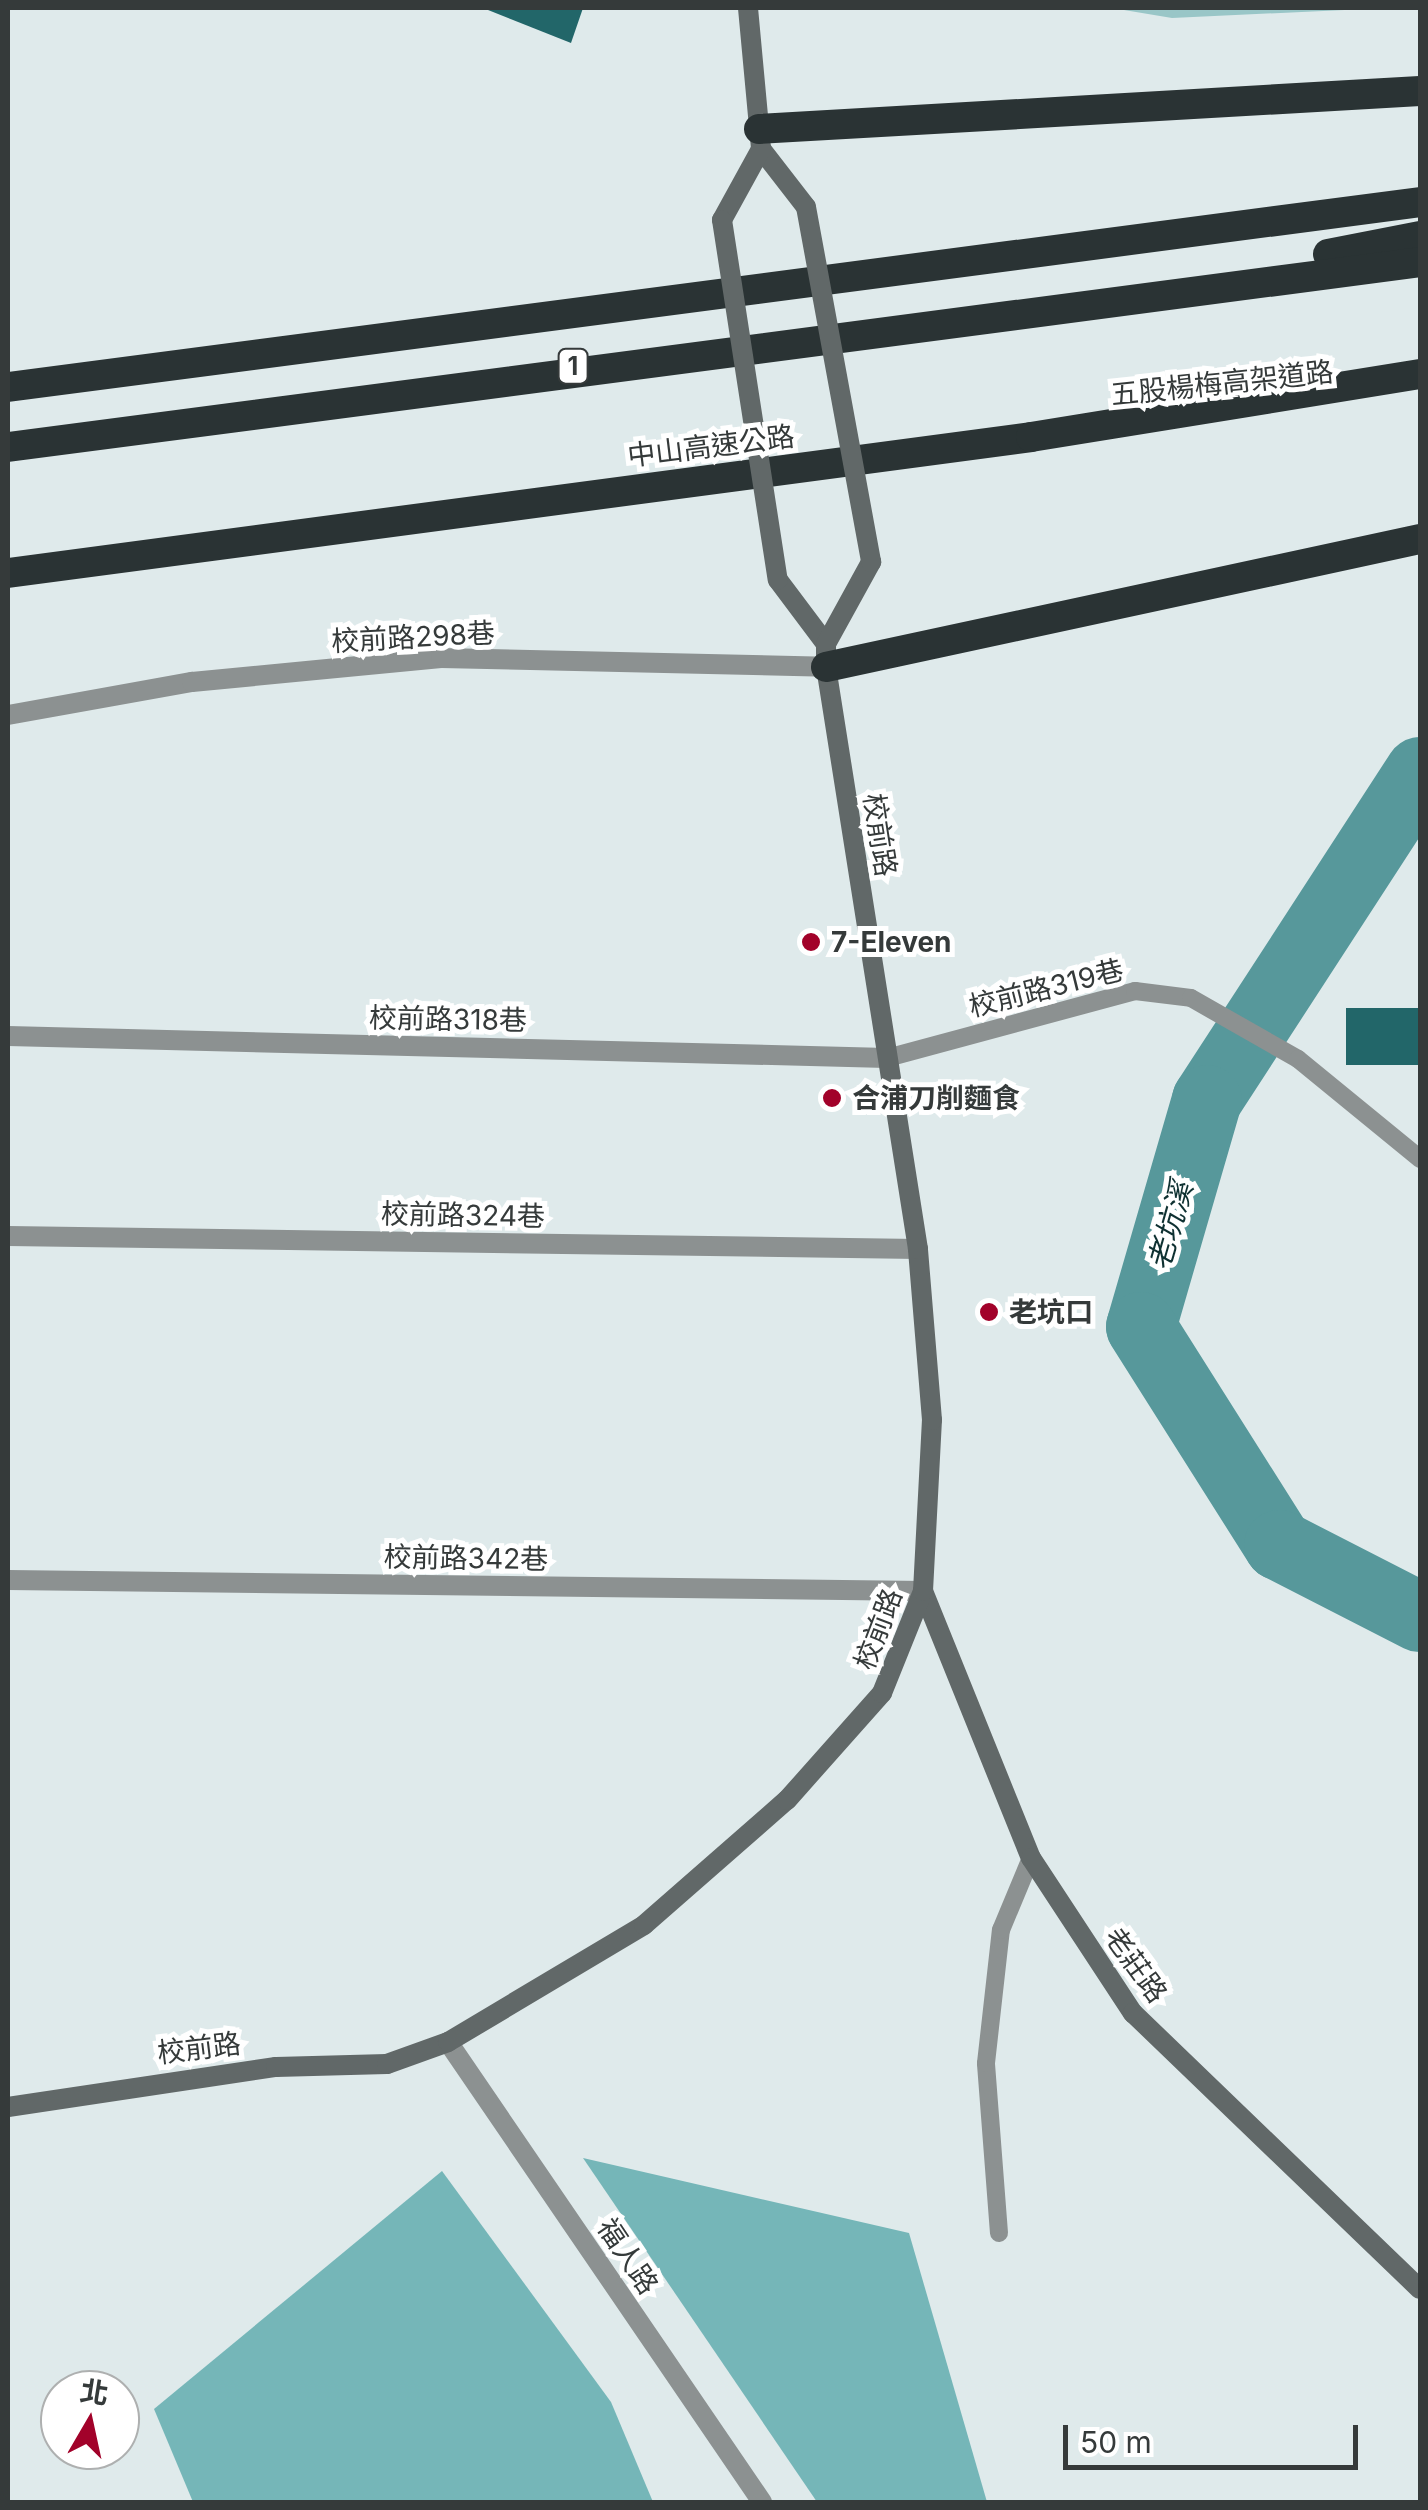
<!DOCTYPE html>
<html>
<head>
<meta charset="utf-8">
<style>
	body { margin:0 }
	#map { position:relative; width:1428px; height:2510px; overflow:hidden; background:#dfeaeb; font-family:Inter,"Noto Sans TC",sans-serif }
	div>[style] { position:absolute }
	.green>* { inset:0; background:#99c6c7 }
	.forest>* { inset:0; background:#75b6b8 }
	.river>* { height:70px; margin:-35px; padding:0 35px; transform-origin:35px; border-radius:35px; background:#57989b }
	.building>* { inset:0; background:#226669; transform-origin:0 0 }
	.lane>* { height:18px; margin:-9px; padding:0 9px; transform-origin:9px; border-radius:9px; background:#8c9191 }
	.street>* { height:20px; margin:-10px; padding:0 10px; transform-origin:10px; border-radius:10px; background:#8c9191 }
	.secondary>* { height:20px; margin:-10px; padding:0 10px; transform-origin:10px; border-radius:10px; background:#616868 }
	.highway>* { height:30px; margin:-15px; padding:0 15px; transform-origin:15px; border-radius:15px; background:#2a3334 }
	.secondary-bridge>* { height:20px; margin:-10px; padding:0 10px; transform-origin:10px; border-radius:10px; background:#616868 }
	.dots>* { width:28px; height:28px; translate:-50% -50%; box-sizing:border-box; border:5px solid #fff; border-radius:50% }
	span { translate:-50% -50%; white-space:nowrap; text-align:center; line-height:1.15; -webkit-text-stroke:10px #fff; paint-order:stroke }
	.shield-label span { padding:2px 8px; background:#fff; border:2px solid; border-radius:8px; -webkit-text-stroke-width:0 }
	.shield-label { font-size:25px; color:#353a3a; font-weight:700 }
	.street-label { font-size:28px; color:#353a3a }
	.poi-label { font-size:28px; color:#353a3a; font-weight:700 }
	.left { translate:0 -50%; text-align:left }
	.water-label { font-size:30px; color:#0f3132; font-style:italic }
	.frame { position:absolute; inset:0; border:10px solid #353a3a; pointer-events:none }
	.north { position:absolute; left:40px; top:2370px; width:100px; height:100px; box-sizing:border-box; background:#fff; border:2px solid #aeb0b0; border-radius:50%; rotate:9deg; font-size:28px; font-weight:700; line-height:40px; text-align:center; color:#353a3a }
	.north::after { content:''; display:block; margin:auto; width:35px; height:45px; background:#a2022a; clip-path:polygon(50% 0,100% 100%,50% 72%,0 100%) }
	.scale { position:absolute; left:1063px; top:2425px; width:295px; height:45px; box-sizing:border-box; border:5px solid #353a3a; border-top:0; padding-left:12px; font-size:30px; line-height:35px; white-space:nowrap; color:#353a3a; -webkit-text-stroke:8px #fff; paint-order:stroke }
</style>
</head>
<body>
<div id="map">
	<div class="green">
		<i style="clip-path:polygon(1112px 8px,1387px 8px,1172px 18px)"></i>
	</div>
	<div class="forest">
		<i style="clip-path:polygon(583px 2158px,909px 2233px,987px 2502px,817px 2502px)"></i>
		<i style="clip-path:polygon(442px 2171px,611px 2402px,653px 2502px,193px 2502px,154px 2409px)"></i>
	</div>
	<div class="river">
		<i style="left:1420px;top:772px;width:391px;rotate:123deg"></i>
		<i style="left:1207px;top:1100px;width:236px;rotate:106.2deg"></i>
		<i style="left:1141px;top:1327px;width:258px;rotate:57.7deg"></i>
		<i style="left:1279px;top:1545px;width:158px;rotate:27.1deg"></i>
	</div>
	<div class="building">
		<i style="clip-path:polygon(483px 8px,583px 8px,571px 43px)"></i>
		<i style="left:1420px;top:1008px;width:57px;height:74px;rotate:90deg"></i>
	</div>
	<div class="lane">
		<i style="left:887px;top:1058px;width:257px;rotate:-15.1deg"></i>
		<i style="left:1135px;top:991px;width:56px;rotate:7.1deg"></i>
		<i style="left:1191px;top:998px;width:123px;rotate:29.7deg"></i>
		<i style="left:1298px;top:1059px;width:158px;rotate:39.3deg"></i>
		<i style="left:999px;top:2233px;width:170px;rotate:-94.4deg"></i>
		<i style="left:986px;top:2063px;width:134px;rotate:-83.6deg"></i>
		<i style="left:1001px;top:1930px;width:78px;rotate:-67.4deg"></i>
	</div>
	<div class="street">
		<i style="left:8px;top:715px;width:187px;rotate:-10.2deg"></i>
		<i style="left:192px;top:682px;width:250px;rotate:-5.5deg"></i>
		<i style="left:441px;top:658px;width:385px;rotate:1.3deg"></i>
		<i style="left:8px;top:1036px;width:879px;rotate:1.43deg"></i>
		<i style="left:8px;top:1236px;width:910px;rotate:0.82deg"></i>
		<i style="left:8px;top:1580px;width:915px;rotate:0.69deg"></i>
		<i style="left:448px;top:2042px;width:557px;rotate:55.68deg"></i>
	</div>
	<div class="secondary">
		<i style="left:748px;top:8px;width:142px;rotate:84.7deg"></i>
		<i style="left:761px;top:149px;width:73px;rotate:52.2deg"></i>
		<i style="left:722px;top:220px;width:81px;rotate:-61.2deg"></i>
		<i style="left:778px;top:580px;width:80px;rotate:53.1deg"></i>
		<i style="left:923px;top:1591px;width:288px;rotate:68deg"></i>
		<i style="left:1031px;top:1858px;width:186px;rotate:56.7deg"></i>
		<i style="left:1133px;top:2013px;width:398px;rotate:43.9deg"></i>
		<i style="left:8px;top:2107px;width:271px;rotate:-8.5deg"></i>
		<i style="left:276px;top:2067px;width:111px;rotate:-1.5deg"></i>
		<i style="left:387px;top:2064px;width:65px;rotate:-19.8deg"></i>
		<i style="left:448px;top:2042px;width:228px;rotate:-30.8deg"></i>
		<i style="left:644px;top:1925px;width:190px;rotate:-41.2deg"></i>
		<i style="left:787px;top:1800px;width:143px;rotate:-48.4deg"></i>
		<i style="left:882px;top:1693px;width:110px;rotate:-68.1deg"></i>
		<i style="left:923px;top:1591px;width:171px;rotate:-87deg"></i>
		<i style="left:932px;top:1420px;width:172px;rotate:-94.7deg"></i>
		<i style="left:918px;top:1249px;width:589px;rotate:-98.98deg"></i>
		<i style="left:826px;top:667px;width:23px;rotate:-90deg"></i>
		<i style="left:826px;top:644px;width:94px;rotate:-61.2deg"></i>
	</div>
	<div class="highway">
		<i style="left:759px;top:129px;width:662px;rotate:-3.29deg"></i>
		<i style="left:1328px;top:254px;width:94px;rotate:-11.1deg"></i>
		<i style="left:8px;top:387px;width:1424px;rotate:-7.46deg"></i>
		<i style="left:8px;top:447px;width:1424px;rotate:-7.46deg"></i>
		<i style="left:8px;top:573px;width:1032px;rotate:-7.57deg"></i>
		<i style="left:1031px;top:437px;width:394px;rotate:-9.2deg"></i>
		<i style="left:826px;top:667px;width:608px;rotate:-12.16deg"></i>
	</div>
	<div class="secondary-bridge">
		<i style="left:806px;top:207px;width:361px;rotate:79.6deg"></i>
		<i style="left:722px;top:220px;width:364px;rotate:81.2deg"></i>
	</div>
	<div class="dots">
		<i style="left:811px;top:942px;background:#a2022a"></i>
		<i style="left:832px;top:1098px;background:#a2022a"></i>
		<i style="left:989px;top:1312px;background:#a2022a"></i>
	</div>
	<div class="shield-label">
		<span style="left:573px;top:366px">1</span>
	</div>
	<div class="street-label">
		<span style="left:1222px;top:383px;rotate:-6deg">五股楊梅高架道路</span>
		<span style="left:711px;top:446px;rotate:-7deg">中山高速公路</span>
		<span style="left:413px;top:637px;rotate:-3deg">校前路298巷</span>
		<span style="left:880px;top:835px;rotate:81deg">校前路</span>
		<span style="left:1046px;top:988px;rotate:-14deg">校前路319巷</span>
		<span style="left:448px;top:1019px;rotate:1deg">校前路318巷</span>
		<span style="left:463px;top:1215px;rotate:1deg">校前路324巷</span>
		<span style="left:466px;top:1558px;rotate:1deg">校前路342巷</span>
		<span style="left:878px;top:1629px;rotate:-69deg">校前路</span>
		<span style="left:1136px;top:1965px;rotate:54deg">老莊路</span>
		<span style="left:199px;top:2048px;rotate:-7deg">校前路</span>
		<span style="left:628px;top:2256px;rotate:56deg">福人路</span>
	</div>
	<div class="poi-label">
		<span class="left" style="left:831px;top:942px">7-Eleven</span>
		<span class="left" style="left:852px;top:1098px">合浦刀削麵食</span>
		<span class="left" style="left:1009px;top:1312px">老坑口</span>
	</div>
	<div class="water-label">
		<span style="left:1170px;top:1226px;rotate:-74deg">老坑溪</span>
	</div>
	<div class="frame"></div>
	<div class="north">北</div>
	<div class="scale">50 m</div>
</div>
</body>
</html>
